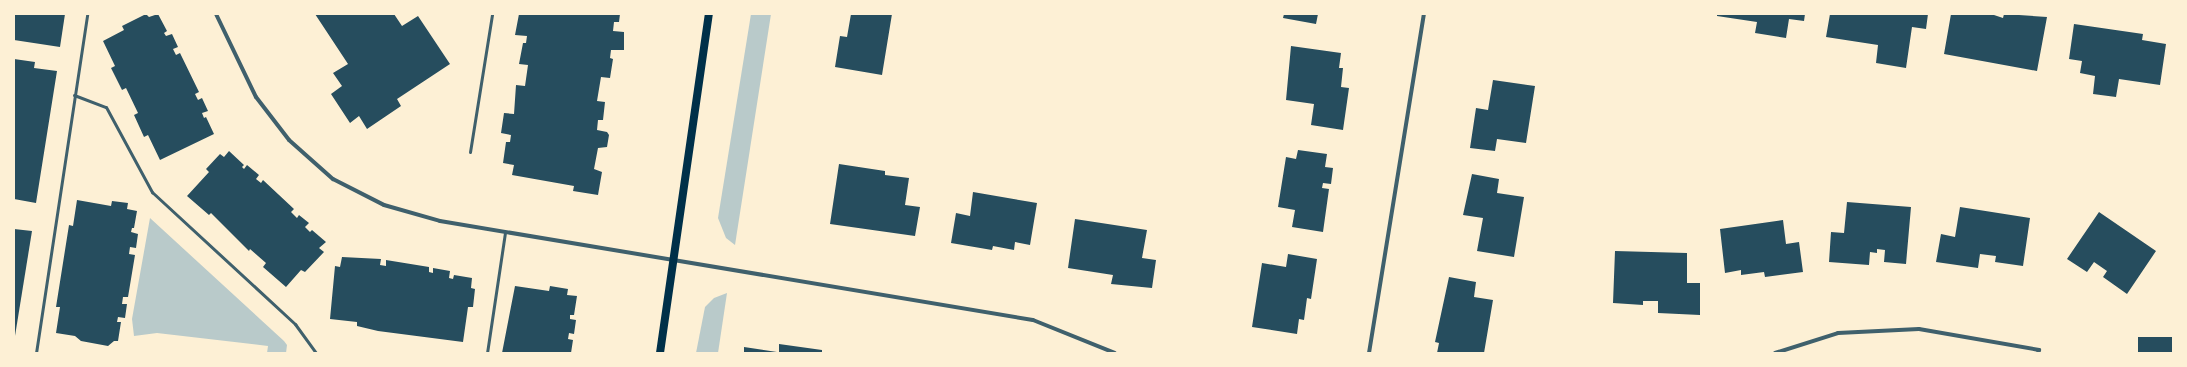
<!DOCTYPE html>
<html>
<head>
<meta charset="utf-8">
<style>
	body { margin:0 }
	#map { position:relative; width:2187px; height:367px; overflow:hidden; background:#fdf0d5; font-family:"Sofia Sans Condensed",sans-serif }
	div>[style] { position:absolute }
	.green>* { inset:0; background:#b9caca }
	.building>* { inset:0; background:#264d5e; transform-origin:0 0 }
	.service>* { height:3px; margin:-1.5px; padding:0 1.5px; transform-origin:1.5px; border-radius:1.5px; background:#3f606c }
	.minor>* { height:4px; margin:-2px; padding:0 2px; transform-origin:2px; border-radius:2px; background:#3f606c }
	.secondary>* { height:8px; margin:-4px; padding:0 4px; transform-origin:4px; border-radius:4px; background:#003049 }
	span { translate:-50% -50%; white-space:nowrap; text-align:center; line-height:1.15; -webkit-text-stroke:3px #fdf0d5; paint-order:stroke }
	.frame { position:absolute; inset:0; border:15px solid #fdf0d5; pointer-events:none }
</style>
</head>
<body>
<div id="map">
	<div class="green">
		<i style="clip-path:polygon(751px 14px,771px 14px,735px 245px,726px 238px,718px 218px)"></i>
		<i style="clip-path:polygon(150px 218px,284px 341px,287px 345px,286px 353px,267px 353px,268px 346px,157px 333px,134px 336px,132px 319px)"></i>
		<i style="clip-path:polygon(727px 293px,718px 353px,696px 353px,705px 307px,714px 298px)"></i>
	</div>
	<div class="building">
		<i style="clip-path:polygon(14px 14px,65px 14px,60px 47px,14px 40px)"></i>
		<i style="clip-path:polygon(146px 14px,149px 17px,158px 14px,167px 31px,164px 33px,166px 36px,172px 34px,178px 47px,173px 49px,176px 55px,180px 53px,199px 92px,195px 94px,198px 100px,202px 98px,208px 111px,202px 113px,204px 118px,206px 117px,214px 134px,160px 160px,148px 135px,144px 137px,134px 115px,138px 113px,126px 88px,122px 90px,111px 68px,115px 66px,103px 41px,124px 30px,122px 26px)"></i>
		<i style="clip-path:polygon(315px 14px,394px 14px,402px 26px,418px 16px,450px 64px,397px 99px,401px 106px,367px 129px,359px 116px,350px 123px,331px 94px,342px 86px,333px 73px,348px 64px)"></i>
		<i style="clip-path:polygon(519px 14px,620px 14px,619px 22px,614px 22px,613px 31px,624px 32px,624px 50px,611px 50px,610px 58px,613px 59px,610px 78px,601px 77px,597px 101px,605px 102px,603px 120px,598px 120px,597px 130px,607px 132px,609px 135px,607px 147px,598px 148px,594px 169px,602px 172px,598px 195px,573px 191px,574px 186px,512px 175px,514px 165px,503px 163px,506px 142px,510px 142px,511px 135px,501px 133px,504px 113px,514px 114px,516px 85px,525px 86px,528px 65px,519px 64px,523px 43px,526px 43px,527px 36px,515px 35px)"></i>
		<i style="clip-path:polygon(851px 14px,892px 14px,882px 75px,835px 67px,840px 36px,847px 37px)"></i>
		<i style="clip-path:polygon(1284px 14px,1318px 14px,1316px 24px,1283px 18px)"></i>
		<i style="clip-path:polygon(1717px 14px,1805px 14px,1804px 21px,1789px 19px,1786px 38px,1755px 33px,1757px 22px,1717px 16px)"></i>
		<i style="clip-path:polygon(1830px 14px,1928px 14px,1926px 29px,1912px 27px,1906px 68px,1876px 63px,1878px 45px,1826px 37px)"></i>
		<i style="clip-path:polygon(1951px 14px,1991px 14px,2003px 18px,2004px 14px,2047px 17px,2037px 71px,1944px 54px)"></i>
		<i style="clip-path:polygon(2074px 24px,2143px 34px,2142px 40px,2166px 44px,2160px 85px,2119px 79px,2116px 97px,2093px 94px,2095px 76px,2080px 73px,2082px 61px,2069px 59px)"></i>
		<i style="clip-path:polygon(1291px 46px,1341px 53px,1339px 68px,1343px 68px,1341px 87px,1349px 88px,1343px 130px,1311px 125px,1314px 104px,1286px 100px)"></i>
		<i style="clip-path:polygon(14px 59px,35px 62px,34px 68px,57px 71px,36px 203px,14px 199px)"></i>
		<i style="clip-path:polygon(1493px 80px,1535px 86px,1526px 143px,1497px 139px,1495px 151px,1470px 148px,1476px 108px,1488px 110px)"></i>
		<i style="clip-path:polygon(1298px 150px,1327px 154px,1325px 167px,1333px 168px,1331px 184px,1323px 183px,1322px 188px,1329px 189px,1323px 232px,1292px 227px,1295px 210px,1278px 207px,1286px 157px,1296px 159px)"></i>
		<i style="clip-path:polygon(229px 151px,244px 165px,242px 167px,244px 169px,247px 165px,259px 175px,256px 179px,261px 183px,263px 180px,294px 209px,291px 212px,297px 218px,299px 215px,309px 223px,305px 227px,310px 232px,312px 230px,326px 242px,319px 248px,324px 252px,305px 272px,301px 270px,286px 287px,263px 267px,266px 263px,250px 249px,249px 251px,211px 213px,209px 215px,187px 196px,209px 172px,206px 169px,220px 154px,224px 157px)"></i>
		<i style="clip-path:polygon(839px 164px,885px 171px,885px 175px,909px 178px,905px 205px,920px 207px,915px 236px,830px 224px)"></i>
		<i style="clip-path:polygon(1472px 174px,1499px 179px,1497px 193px,1524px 197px,1514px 257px,1477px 251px,1483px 218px,1463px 215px)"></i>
		<i style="clip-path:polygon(973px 192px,1037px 203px,1030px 245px,1015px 242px,1014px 250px,993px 246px,992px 250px,951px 243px,956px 213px,970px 216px)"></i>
		<i style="clip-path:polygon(77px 200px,111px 206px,112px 201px,128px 203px,127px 209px,137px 211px,134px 228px,132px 228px,131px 232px,138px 234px,136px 248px,130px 247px,129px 254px,135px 255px,128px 297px,123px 297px,122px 304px,127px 304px,125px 318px,118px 317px,117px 322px,121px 322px,118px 341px,114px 341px,108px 346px,81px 341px,75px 336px,56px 333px,60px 307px,56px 307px,69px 225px,73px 226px)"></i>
		<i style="clip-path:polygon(1847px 202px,1911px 207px,1906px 264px,1884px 262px,1885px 250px,1877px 249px,1877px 253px,1870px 252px,1869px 265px,1829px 262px,1831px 232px,1844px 233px)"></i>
		<i style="clip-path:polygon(1960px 207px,2030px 218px,2023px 266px,1995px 262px,1996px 256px,1980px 254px,1978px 268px,1936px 262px,1941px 234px,1955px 237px)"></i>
		<i style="clip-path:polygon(2099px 212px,2156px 251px,2127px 294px,2103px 277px,2107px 271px,2094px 262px,2087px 272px,2067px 259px)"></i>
		<i style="clip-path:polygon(1075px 219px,1147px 230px,1142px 258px,1156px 260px,1152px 288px,1111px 284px,1113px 275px,1068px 268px)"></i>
		<i style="clip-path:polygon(1783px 220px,1786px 244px,1799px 242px,1803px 272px,1765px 277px,1764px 272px,1741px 275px,1741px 270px,1725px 273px,1720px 229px)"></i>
		<i style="clip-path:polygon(14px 229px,32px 231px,15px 336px,14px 336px)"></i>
		<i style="clip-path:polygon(1615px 251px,1687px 253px,1687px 283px,1700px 283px,1700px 315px,1658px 313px,1658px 301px,1643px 301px,1643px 305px,1613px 303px)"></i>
		<i style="clip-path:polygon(1288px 254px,1317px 259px,1311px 299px,1307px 298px,1304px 320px,1299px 319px,1297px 334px,1252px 327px,1262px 263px,1286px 267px)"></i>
		<i style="clip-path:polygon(342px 257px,381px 259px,380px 265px,386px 266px,386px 260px,429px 267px,429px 272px,433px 273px,433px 268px,450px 271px,449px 278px,453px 279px,454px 275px,472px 278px,471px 288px,475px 289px,473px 307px,468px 307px,463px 342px,378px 331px,357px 326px,357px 322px,330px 319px,335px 266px,340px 267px)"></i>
		<i style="clip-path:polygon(1449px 277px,1476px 282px,1474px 297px,1493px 300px,1484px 353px,1437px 353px,1439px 343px,1435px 342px)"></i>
		<i style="clip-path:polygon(515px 286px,549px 291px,550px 286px,568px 289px,567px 295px,577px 296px,574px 315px,570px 315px,570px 319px,576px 320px,574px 334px,569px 333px,568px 339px,573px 340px,571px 353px,502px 353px)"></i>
		<i style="left:2138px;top:337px;width:35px;height:16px"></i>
		<i style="clip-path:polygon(779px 344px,822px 350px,822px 353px,779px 353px)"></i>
		<i style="clip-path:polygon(744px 347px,777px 352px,776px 353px,744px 353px)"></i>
	</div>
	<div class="service">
		<i style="left:74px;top:95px;width:34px;rotate:21deg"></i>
		<i style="left:106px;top:107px;width:97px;rotate:61.6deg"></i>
		<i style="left:152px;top:192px;width:195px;rotate:42.7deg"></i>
		<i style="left:295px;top:324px;width:36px;rotate:54deg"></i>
		<i style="left:470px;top:152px;width:140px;rotate:-80.9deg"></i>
		<i style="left:36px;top:353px;width:343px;rotate:-81.4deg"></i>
		<i style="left:487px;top:353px;width:122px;rotate:-81.5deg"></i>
	</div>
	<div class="minor">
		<i style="left:216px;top:14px;width:92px;rotate:64.3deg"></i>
		<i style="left:256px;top:97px;width:54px;rotate:52.5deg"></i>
		<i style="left:289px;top:140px;width:59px;rotate:41.6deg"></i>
		<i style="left:333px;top:179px;width:57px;rotate:27deg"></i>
		<i style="left:384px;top:205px;width:58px;rotate:15.9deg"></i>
		<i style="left:440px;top:221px;width:601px;rotate:9.48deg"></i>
		<i style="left:1033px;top:320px;width:88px;rotate:21.9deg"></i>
		<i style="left:1369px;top:353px;width:343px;rotate:-80.8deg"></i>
		<i style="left:1775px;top:353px;width:66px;rotate:-17.6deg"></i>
		<i style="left:1838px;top:333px;width:81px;rotate:-2.8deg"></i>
		<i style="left:1919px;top:329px;width:122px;rotate:9.9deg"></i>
		<i style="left:2039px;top:350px;width:3px;rotate:108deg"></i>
	</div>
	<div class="secondary">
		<i style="left:660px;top:353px;width:343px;rotate:-81.8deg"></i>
	</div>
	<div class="frame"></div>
</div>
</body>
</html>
